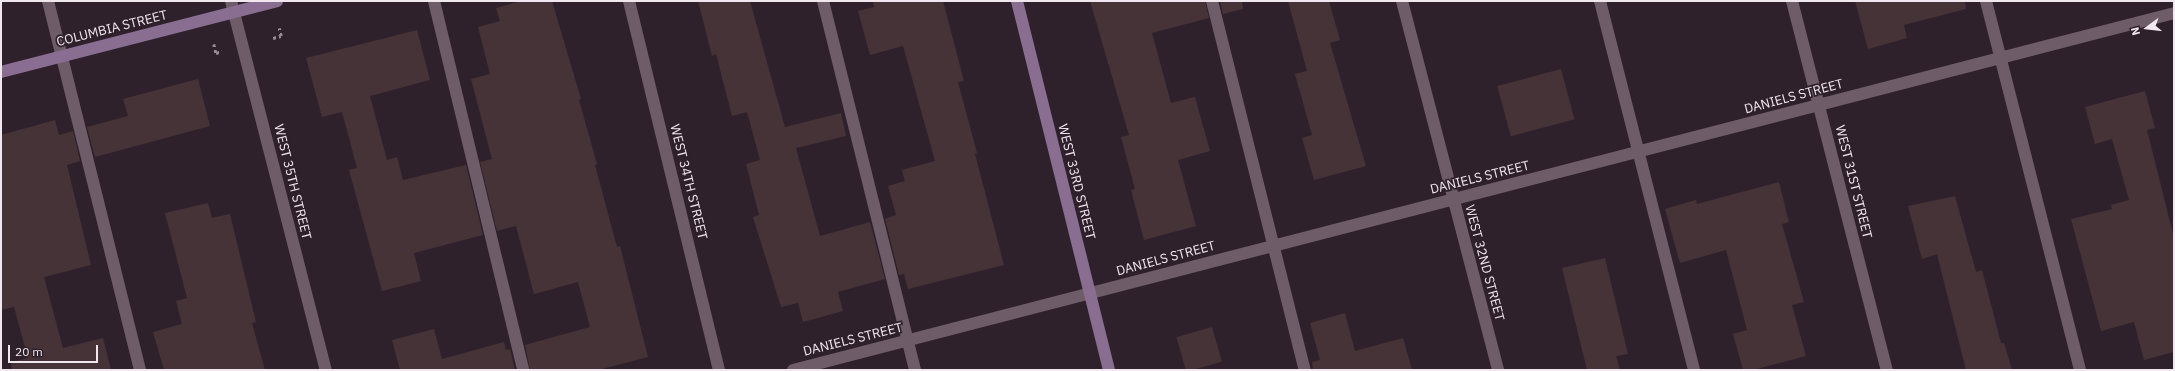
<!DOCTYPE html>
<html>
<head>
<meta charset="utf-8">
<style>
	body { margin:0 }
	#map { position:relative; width:2175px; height:371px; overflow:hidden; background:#2f212b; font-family:"IBM Plex Sans",sans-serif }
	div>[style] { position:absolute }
	.building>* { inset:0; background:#463337; transform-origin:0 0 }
	.path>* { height:2.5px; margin-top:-1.25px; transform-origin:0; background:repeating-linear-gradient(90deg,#978b94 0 3px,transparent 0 6px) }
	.lane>* { height:12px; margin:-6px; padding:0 6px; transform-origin:6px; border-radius:6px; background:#6e5d69 }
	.street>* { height:12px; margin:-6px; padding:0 6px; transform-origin:6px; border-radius:6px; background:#6e5d69 }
	.secondary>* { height:12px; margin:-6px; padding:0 6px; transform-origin:6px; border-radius:6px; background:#8a6e92 }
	span { translate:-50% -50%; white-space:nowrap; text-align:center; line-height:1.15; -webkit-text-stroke:3.5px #2f212b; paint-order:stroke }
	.street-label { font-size:13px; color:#f1e7ee }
	.frame { position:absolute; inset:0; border:2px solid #f1e7ee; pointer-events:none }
	.north { position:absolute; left:2127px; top:8px; width:40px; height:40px; -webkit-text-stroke:3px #2f212b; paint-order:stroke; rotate:255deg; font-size:11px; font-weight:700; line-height:16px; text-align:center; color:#f1e7ee }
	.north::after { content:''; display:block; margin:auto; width:14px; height:18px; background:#f1e7ee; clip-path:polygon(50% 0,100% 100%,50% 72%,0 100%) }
	.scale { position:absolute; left:8px; top:345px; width:90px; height:18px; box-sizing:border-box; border:2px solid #f1e7ee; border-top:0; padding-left:5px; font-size:12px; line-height:14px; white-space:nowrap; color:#f1e7ee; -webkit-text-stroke:3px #2f212b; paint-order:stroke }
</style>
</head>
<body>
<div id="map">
	<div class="building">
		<i style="clip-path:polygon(522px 1px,552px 1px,581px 99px,579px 100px,597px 164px,595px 165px,617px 247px,620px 246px,648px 357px,598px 370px,530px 370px,525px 345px,590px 327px,578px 282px,534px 294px,516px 226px,497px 231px,480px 162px,492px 159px,471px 79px,490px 74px,478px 27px,500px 21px,496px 8px)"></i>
		<i style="clip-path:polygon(698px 1px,750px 1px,785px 127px,841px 113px,846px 136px,796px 148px,820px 236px,870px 222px,885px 279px,838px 292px,843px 311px,803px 322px,798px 303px,781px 307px,753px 217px,759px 215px,746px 164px,760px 160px,747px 112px,732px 116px,716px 54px,712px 56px)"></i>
		<i style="clip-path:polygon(873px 1px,943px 1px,964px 81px,958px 82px,977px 153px,975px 154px,1004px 265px,908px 289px,904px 274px,899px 275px,885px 219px,896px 215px,888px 186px,905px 181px,902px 170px,935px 161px,903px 46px,870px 55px,858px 11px,874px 7px)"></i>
		<i style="clip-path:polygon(1090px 1px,1205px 1px,1209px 18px,1152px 33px,1171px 103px,1195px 97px,1210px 151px,1178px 160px,1196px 226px,1144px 240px,1131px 190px,1135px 189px,1121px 137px,1129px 135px)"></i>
		<i style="clip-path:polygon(1220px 1px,1242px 1px,1243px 9px,1223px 14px)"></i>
		<i style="clip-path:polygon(1288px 1px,1329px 1px,1340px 40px,1330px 43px,1366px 166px,1314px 180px,1302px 138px,1312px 135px,1295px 74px,1307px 71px)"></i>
		<i style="clip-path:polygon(1855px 1px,1965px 1px,1966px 9px,1904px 25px,1907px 38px,1868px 49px)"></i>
		<i style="clip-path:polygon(417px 30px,430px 80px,370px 96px,387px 160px,397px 157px,403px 180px,466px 165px,483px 235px,414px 253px,421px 281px,382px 291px,349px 170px,357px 168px,342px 112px,322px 117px,306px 58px)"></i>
		<i style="left:1561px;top:69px;width:52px;height:66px;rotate:75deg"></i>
		<i style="clip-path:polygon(198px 79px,210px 126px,95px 157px,87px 127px,128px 116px,123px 99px)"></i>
		<i style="clip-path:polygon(2145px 91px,2155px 128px,2147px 130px,2174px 238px,2174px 352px,2144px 360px,2134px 322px,2101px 331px,2071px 219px,2112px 209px,2111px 205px,2129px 200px,2112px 139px,2095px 144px,2085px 107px)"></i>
		<i style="clip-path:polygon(55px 120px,59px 135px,73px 131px,80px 161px,67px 165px,91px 265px,44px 277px,63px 348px,103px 338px,111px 370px,12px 370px,11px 362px,28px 358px,14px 307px,1px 310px,1px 135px)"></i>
		<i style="clip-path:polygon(1779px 182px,1789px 222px,1782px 224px,1804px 302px,1792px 305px,1806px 356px,1753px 370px,1743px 370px,1733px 334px,1747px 330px,1726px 250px,1680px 263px,1665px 209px,1696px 200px,1697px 204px)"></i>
		<i style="clip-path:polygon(1955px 196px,1976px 272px,1982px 270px,2001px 343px,2004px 343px,2012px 370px,1966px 370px,1937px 254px,1922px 259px,1908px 206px)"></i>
		<i style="clip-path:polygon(208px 203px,212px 218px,230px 214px,256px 322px,252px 323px,265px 370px,164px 370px,153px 332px,182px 324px,176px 301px,187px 298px,165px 213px)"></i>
		<i style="clip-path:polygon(1605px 258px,1628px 354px,1616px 356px,1620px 370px,1587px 370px,1562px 268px)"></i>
		<i style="clip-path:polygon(1345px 313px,1355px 351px,1403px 338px,1412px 370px,1313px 370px,1312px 362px,1320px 360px,1310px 323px)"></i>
		<i style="left:1212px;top:327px;width:36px;height:37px;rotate:74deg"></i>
		<i style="clip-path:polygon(434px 329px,442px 359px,504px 342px,506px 350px,510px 349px,515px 370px,400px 370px,392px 340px)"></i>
	</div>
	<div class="path">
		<i style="left:273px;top:38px;width:8px;rotate:-14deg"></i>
		<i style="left:281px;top:36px;width:8px;rotate:-104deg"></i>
		<i style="left:214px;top:44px;width:9px;rotate:77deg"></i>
		<i style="left:216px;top:53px;width:6px;rotate:-18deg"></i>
	</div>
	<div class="lane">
		<i style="left:48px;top:1px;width:380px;rotate:76deg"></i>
		<i style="left:434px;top:1px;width:380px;rotate:76.4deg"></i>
		<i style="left:823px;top:1px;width:380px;rotate:76deg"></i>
		<i style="left:1212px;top:1px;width:381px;rotate:75.9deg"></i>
		<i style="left:1600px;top:1px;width:381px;rotate:75.7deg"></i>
		<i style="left:1986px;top:1px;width:381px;rotate:75.7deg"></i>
	</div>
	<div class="street">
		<i style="left:231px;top:1px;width:381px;rotate:75.6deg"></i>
		<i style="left:629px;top:1px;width:380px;rotate:76.3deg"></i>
		<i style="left:1402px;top:1px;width:381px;rotate:75.4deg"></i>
		<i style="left:1792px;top:1px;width:381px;rotate:75.6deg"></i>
		<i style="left:793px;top:370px;width:1426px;rotate:-14.49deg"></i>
	</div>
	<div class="secondary">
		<i style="left:1017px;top:1px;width:380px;rotate:76deg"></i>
		<i style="left:1px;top:72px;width:285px;rotate:-14.4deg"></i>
	</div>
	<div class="street-label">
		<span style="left:112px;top:29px;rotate:-14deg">COLUMBIA STREET</span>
		<span style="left:1794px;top:97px;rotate:-15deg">DANIELS STREET</span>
		<span style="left:1480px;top:178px;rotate:-14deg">DANIELS STREET</span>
		<span style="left:292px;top:182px;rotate:76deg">WEST 35TH STREET</span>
		<span style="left:688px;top:182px;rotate:76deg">WEST 34TH STREET</span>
		<span style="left:1076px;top:182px;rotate:76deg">WEST 33RD STREET</span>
		<span style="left:1853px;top:182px;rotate:76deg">WEST 31ST STREET</span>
		<span style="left:1166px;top:259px;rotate:-15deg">DANIELS STREET</span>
		<span style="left:1484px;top:263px;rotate:75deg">WEST 32ND STREET</span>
		<span style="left:853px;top:340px;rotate:-14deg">DANIELS STREET</span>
	</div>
	<div class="frame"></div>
	<div class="north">N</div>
	<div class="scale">20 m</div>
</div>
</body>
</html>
